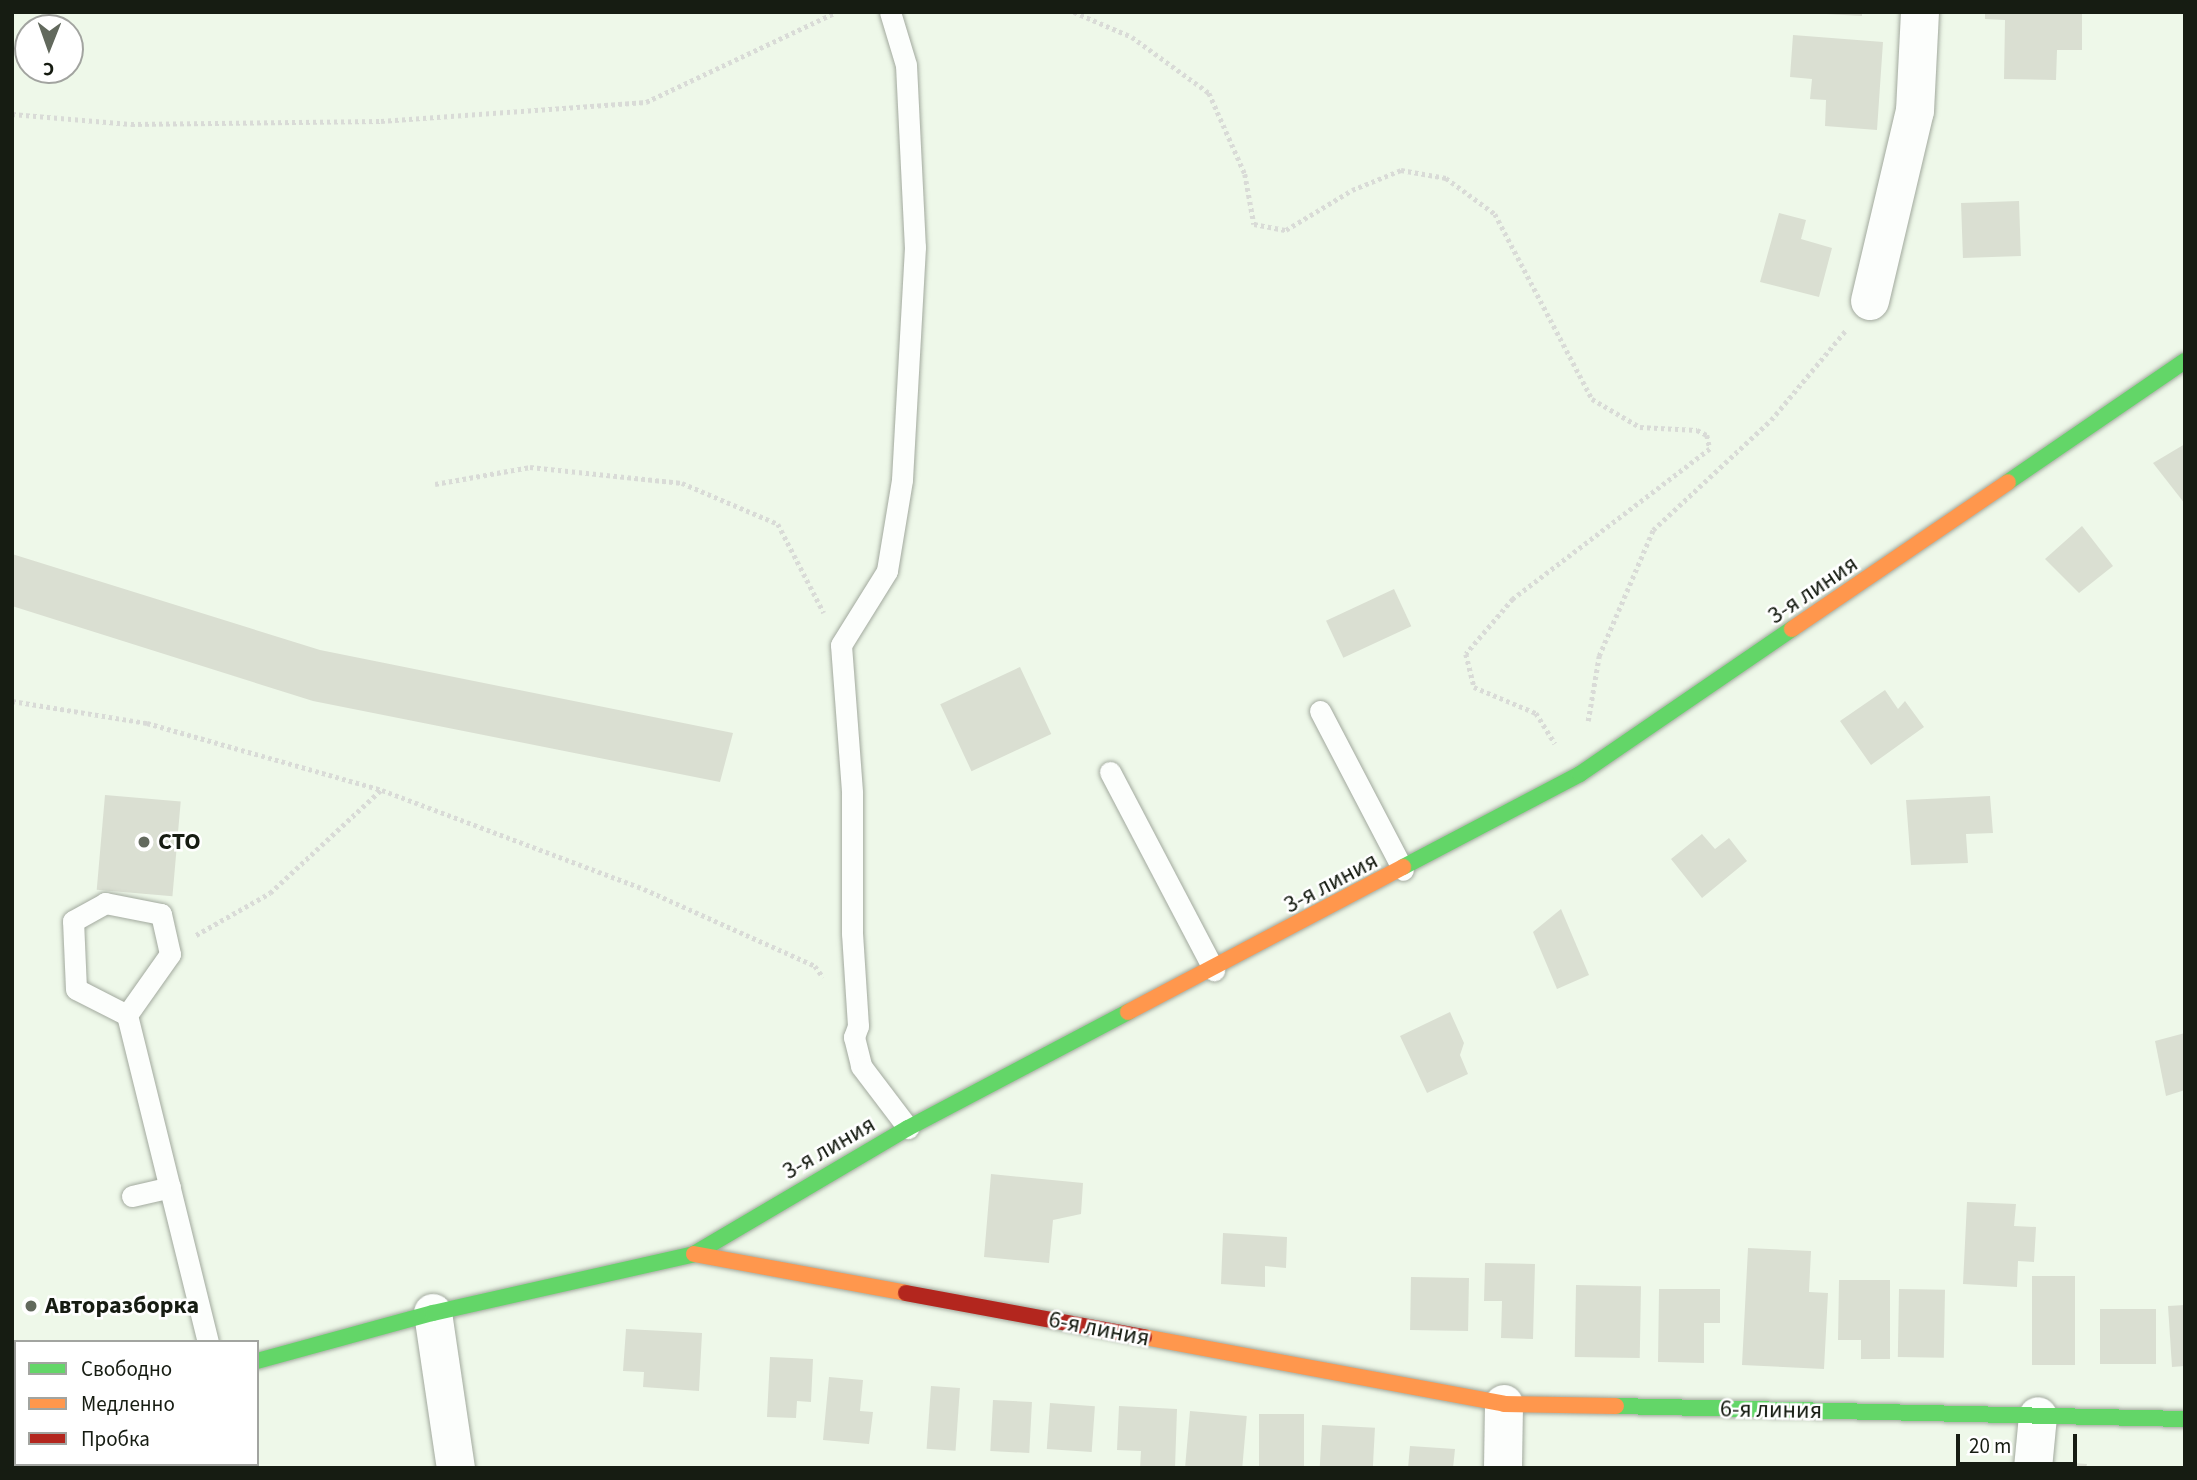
<!DOCTYPE html>
<html>
<head>
<meta charset="utf-8">
<style>
	body { margin:0 }
	#map { position:relative; width:2197px; height:1480px; overflow:hidden; background:#eef8e9; font-family:"Source Sans 3",sans-serif }
	div>[style] { position:absolute }
	.building>* { inset:0; background:#dadfd2; transform-origin:0 0 }
	.path>* { height:4.5px; margin-top:-2.25px; transform-origin:0; background:repeating-linear-gradient(90deg,#d9dbd7 0 3.5px,transparent 0 7px) }
	.roads { filter:drop-shadow(0 0 2px #a2a99e) drop-shadow(0 0 2px #a2a99e) }
	.lane>* { height:21px; margin:-10.5px; padding:0 10.5px; transform-origin:10.5px; border-radius:10.5px; background:#fcfefc }
	.street>* { height:38px; margin:-19px; padding:0 19px; transform-origin:19px; border-radius:19px; background:#fcfefc }
	.fast>* { height:16px; margin:-8px; padding:0 8px; transform-origin:8px; border-radius:8px; background:#63d668 }
	.slow>* { height:16px; margin:-8px; padding:0 8px; transform-origin:8px; border-radius:8px; background:#ff974d }
	.jam>* { height:16px; margin:-8px; padding:0 8px; transform-origin:8px; border-radius:8px; background:#b3261e }
	.dots>* { width:19px; height:19px; translate:-50% -50%; box-sizing:border-box; border:4px solid #fff; border-radius:50% }
	span { translate:-50% -50%; white-space:nowrap; text-align:center; line-height:1.15; -webkit-text-stroke:5px #fff; paint-order:stroke }
	.street-label { font-size:24px; color:#161c12 }
	.poi-label { font-size:24px; color:#161c12; font-weight:700 }
	.left { translate:0 -50%; text-align:left }
	.frame { position:absolute; inset:0; border:14px solid #161c12; pointer-events:none }
	.legend { position:absolute; left:14px; top:1340px; width:245px; height:126px; box-sizing:border-box; background:#fff; border:2px solid #a2a4a0; margin:0; padding:9px 12px; list-style:none; font-size:21px; color:#161c12 }
	.legend li { display:flex; align-items:center; gap:14px; height:35px }
	.legend b { width:35px; border:2px solid #a2a4a0 }
	.north { position:absolute; left:14px; top:14px; width:70px; height:70px; box-sizing:border-box; background:#fff; border:2px solid #a2a4a0; border-radius:50%; rotate:181deg; font-size:19px; font-weight:700; line-height:28px; text-align:center; color:#161c12 }
	.north::after { content:''; display:block; margin:auto; width:24px; height:32px; background:#62695d; clip-path:polygon(50% 0,100% 100%,50% 72%,0 100%) }
	.scale { position:absolute; left:1956px; top:1434px; width:121px; height:32px; box-sizing:border-box; border:4px solid #161c12; border-top:0; padding-left:9px; font-size:21px; line-height:24px; white-space:nowrap; color:#161c12; -webkit-text-stroke:5px #fff; paint-order:stroke }
</style>
</head>
<body>
<div id="map">
	<div class="building">
		<i style="clip-path:polygon(1826px 12px,1862px 12px,1862px 16px,1826px 14px)"></i>
		<i style="clip-path:polygon(1985px 12px,2082px 12px,2082px 50px,2057px 50px,2056px 80px,2004px 79px,2005px 20px,1985px 19px)"></i>
		<i style="clip-path:polygon(1793px 35px,1883px 42px,1877px 130px,1825px 126px,1826px 100px,1810px 99px,1812px 79px,1790px 77px)"></i>
		<i style="left:2019px;top:201px;width:55px;height:58px;rotate:88deg"></i>
		<i style="clip-path:polygon(1779px 213px,1806px 220px,1801px 239px,1832px 248px,1819px 297px,1760px 282px)"></i>
		<i style="clip-path:polygon(2185px 444px,2185px 504px,2153px 463px)"></i>
		<i style="clip-path:polygon(2082px 526px,2113px 566px,2079px 593px,2045px 559px)"></i>
		<i style="clip-path:polygon(12px 554px,320px 650px,733px 733px,720px 782px,313px 701px,12px 606px)"></i>
		<i style="left:1394px;top:589px;width:41px;height:75px;rotate:65deg"></i>
		<i style="left:1020px;top:667px;width:74px;height:88px;rotate:65deg"></i>
		<i style="clip-path:polygon(1885px 690px,1898px 709px,1905px 701px,1924px 727px,1871px 765px,1840px 721px)"></i>
		<i style="left:105px;top:795px;width:76px;height:95px;rotate:5deg"></i>
		<i style="clip-path:polygon(1990px 796px,1993px 833px,1966px 834px,1968px 863px,1911px 865px,1906px 800px)"></i>
		<i style="clip-path:polygon(1702px 834px,1715px 849px,1729px 838px,1747px 861px,1702px 898px,1671px 859px)"></i>
		<i style="clip-path:polygon(1561px 909px,1589px 975px,1557px 989px,1533px 932px)"></i>
		<i style="clip-path:polygon(1450px 1012px,1464px 1043px,1460px 1055px,1468px 1074px,1427px 1093px,1400px 1036px)"></i>
		<i style="clip-path:polygon(2185px 1033px,2185px 1090px,2166px 1096px,2155px 1041px)"></i>
		<i style="clip-path:polygon(991px 1174px,1083px 1183px,1081px 1214px,1053px 1220px,1049px 1263px,984px 1257px)"></i>
		<i style="clip-path:polygon(1967px 1202px,2016px 1204px,2014px 1226px,2036px 1227px,2034px 1262px,2018px 1261px,2017px 1287px,1963px 1284px)"></i>
		<i style="clip-path:polygon(1223px 1233px,1287px 1237px,1286px 1268px,1265px 1266px,1265px 1287px,1221px 1284px)"></i>
		<i style="clip-path:polygon(1748px 1248px,1811px 1251px,1809px 1292px,1828px 1293px,1824px 1369px,1742px 1365px)"></i>
		<i style="clip-path:polygon(1485px 1263px,1535px 1264px,1533px 1339px,1501px 1338px,1502px 1301px,1484px 1301px)"></i>
		<i style="left:2032px;top:1276px;width:43px;height:89px"></i>
		<i style="left:1411px;top:1277px;width:58px;height:53px;rotate:1deg"></i>
		<i style="clip-path:polygon(1839px 1280px,1890px 1280px,1890px 1359px,1861px 1359px,1861px 1340px,1838px 1340px)"></i>
		<i style="left:1576px;top:1285px;width:65px;height:72px;rotate:1deg"></i>
		<i style="clip-path:polygon(1659px 1289px,1720px 1289px,1720px 1323px,1704px 1323px,1704px 1363px,1658px 1362px)"></i>
		<i style="left:1899px;top:1289px;width:46px;height:68px;rotate:1deg"></i>
		<i style="clip-path:polygon(2185px 1305px,2185px 1366px,2172px 1367px,2168px 1306px)"></i>
		<i style="left:2100px;top:1309px;width:56px;height:55px"></i>
		<i style="clip-path:polygon(626px 1329px,702px 1333px,699px 1391px,643px 1387px,644px 1372px,623px 1371px)"></i>
		<i style="clip-path:polygon(770px 1357px,813px 1359px,811px 1402px,797px 1401px,796px 1418px,767px 1417px)"></i>
		<i style="clip-path:polygon(829px 1377px,863px 1380px,860px 1411px,873px 1412px,869px 1444px,823px 1440px)"></i>
		<i style="left:931px;top:1386px;width:29px;height:63px;rotate:4deg"></i>
		<i style="left:993px;top:1400px;width:39px;height:51px;rotate:3deg"></i>
		<i style="left:1050px;top:1403px;width:45px;height:46px;rotate:4deg"></i>
		<i style="clip-path:polygon(1119px 1406px,1177px 1409px,1175px 1468px,1140px 1468px,1141px 1451px,1117px 1450px)"></i>
		<i style="left:1190px;top:1411px;width:57px;height:55px;rotate:5deg"></i>
		<i style="left:1259px;top:1414px;width:45px;height:54px"></i>
		<i style="left:1322px;top:1425px;width:53px;height:43px;rotate:3deg"></i>
		<i style="clip-path:polygon(1410px 1446px,1455px 1449px,1453px 1468px,1408px 1468px)"></i>
		<i style="clip-path:polygon(2058px 1462px,2087px 1464px,2086px 1468px,2058px 1468px)"></i>
	</div>
	<div class="path">
		<i style="left:1074px;top:12px;width:63px;rotate:23.3deg"></i>
		<i style="left:1132px;top:37px;width:95px;rotate:36deg"></i>
		<i style="left:1209px;top:93px;width:89px;rotate:66deg"></i>
		<i style="left:1245px;top:174px;width:51px;rotate:79.8deg"></i>
		<i style="left:1254px;top:224px;width:33px;rotate:11deg"></i>
		<i style="left:1286px;top:230px;width:77px;rotate:-31.2deg"></i>
		<i style="left:1352px;top:190px;width:53px;rotate:-22.2deg"></i>
		<i style="left:1401px;top:170px;width:46px;rotate:10.1deg"></i>
		<i style="left:1446px;top:178px;width:61px;rotate:36.3deg"></i>
		<i style="left:1495px;top:214px;width:209px;rotate:62.3deg"></i>
		<i style="left:1592px;top:399px;width:56px;rotate:30.3deg"></i>
		<i style="left:1640px;top:427px;width:57px;rotate:3deg"></i>
		<i style="left:1697px;top:430px;width:11px;rotate:27deg"></i>
		<i style="left:1707px;top:435px;width:14px;rotate:78deg"></i>
		<i style="left:1710px;top:449px;width:248px;rotate:142.7deg"></i>
		<i style="left:1513px;top:599px;width:72px;rotate:130.5deg"></i>
		<i style="left:1466px;top:654px;width:34px;rotate:76deg"></i>
		<i style="left:1474px;top:687px;width:67px;rotate:22.8deg"></i>
		<i style="left:1536px;top:713px;width:36px;rotate:58deg"></i>
		<i style="left:12px;top:114px;width:119px;rotate:4.8deg"></i>
		<i style="left:131px;top:124px;width:250px;rotate:-0.7deg"></i>
		<i style="left:381px;top:121px;width:266px;rotate:-4.1deg"></i>
		<i style="left:646px;top:102px;width:210px;rotate:-25.3deg"></i>
		<i style="left:435px;top:484px;width:97px;rotate:-10.1deg"></i>
		<i style="left:530px;top:467px;width:153px;rotate:6deg"></i>
		<i style="left:682px;top:483px;width:104px;rotate:23.1deg"></i>
		<i style="left:778px;top:524px;width:100px;rotate:62.7deg"></i>
		<i style="left:12px;top:701px;width:137px;rotate:9.3deg"></i>
		<i style="left:147px;top:723px;width:244px;rotate:15.9deg"></i>
		<i style="left:382px;top:790px;width:280px;rotate:20.7deg"></i>
		<i style="left:644px;top:889px;width:188px;rotate:24.2deg"></i>
		<i style="left:815px;top:966px;width:14px;rotate:54deg"></i>
		<i style="left:1588px;top:721px;width:66px;rotate:-80.4deg"></i>
		<i style="left:1599px;top:656px;width:137px;rotate:-66.8deg"></i>
		<i style="left:1653px;top:530px;width:161px;rotate:-43deg"></i>
		<i style="left:1771px;top:420px;width:117px;rotate:-50.2deg"></i>
		<i style="left:196px;top:935px;width:85px;rotate:-29.6deg"></i>
		<i style="left:270px;top:893px;width:151px;rotate:-42.9deg"></i>
	</div>
	<div class="roads">
		<div class="lane">
			<i style="left:890px;top:12px;width:55px;rotate:73.2deg"></i>
			<i style="left:906px;top:65px;width:182px;rotate:87.2deg"></i>
			<i style="left:915px;top:247px;width:233px;rotate:93.2deg"></i>
			<i style="left:902px;top:480px;width:92px;rotate:99.4deg"></i>
			<i style="left:887px;top:571px;width:87px;rotate:121.9deg"></i>
			<i style="left:841px;top:645px;width:148px;rotate:85.7deg"></i>
			<i style="left:852px;top:793px;width:140px;rotate:90deg"></i>
			<i style="left:852px;top:933px;width:93px;rotate:86.3deg"></i>
			<i style="left:858px;top:1026px;width:12px;rotate:110deg"></i>
			<i style="left:854px;top:1037px;width:30px;rotate:76deg"></i>
			<i style="left:861px;top:1066px;width:78px;rotate:52.8deg"></i>
			<i style="left:1320px;top:711px;width:179px;rotate:62.4deg"></i>
			<i style="left:1110px;top:772px;width:224px;rotate:62.3deg"></i>
			<i style="left:127px;top:1015px;width:57px;rotate:-153deg"></i>
			<i style="left:76px;top:989px;width:68px;rotate:-92.5deg"></i>
			<i style="left:73px;top:921px;width:37px;rotate:-29deg"></i>
			<i style="left:105px;top:903px;width:57px;rotate:11.1deg"></i>
			<i style="left:161px;top:914px;width:41px;rotate:77.3deg"></i>
			<i style="left:170px;top:954px;width:75px;rotate:125.2deg"></i>
			<i style="left:127px;top:1015px;width:337px;rotate:76.1deg"></i>
			<i style="left:132px;top:1196px;width:39px;rotate:-13deg"></i>
		</div>
		<div class="street">
			<i style="left:1870px;top:301px;width:195px;rotate:-76.7deg"></i>
			<i style="left:1915px;top:111px;width:99px;rotate:-87.1deg"></i>
			<i style="left:433px;top:1313px;width:157px;rotate:81.6deg"></i>
			<i style="left:1503px;top:1468px;width:64px;rotate:-89.1deg"></i>
			<i style="left:2033px;top:1468px;width:52px;rotate:-84.5deg"></i>
		</div>
		<div class="fast">
			<i style="left:2008px;top:482px;width:214px;rotate:-34.4deg"></i>
			<i style="left:1403px;top:867px;width:200px;rotate:-27.7deg"></i>
			<i style="left:1580px;top:774px;width:257px;rotate:-34.4deg"></i>
			<i style="left:257px;top:1361px;width:182px;rotate:-15.3deg"></i>
			<i style="left:433px;top:1313px;width:268px;rotate:-12.7deg"></i>
			<i style="left:694px;top:1254px;width:248px;rotate:-30.5deg"></i>
			<i style="left:908px;top:1128px;width:249px;rotate:-27.8deg"></i>
			<i style="left:1616px;top:1406px;width:569px;rotate:1.31deg"></i>
			<i style="left:12px;top:1436px;width:4px;rotate:-14deg"></i>
		</div>
		<div class="slow">
			<i style="left:1792px;top:629px;width:261px;rotate:-34.2deg"></i>
			<i style="left:1128px;top:1012px;width:311px;rotate:-27.8deg"></i>
			<i style="left:694px;top:1254px;width:216px;rotate:10.4deg"></i>
			<i style="left:1144px;top:1337px;width:366px;rotate:10.5deg"></i>
			<i style="left:1504px;top:1404px;width:112px;rotate:1deg"></i>
		</div>
		<div class="jam">
			<i style="left:906px;top:1293px;width:242px;rotate:10.5deg"></i>
		</div>
	</div>
	<div class="dots">
		<i style="left:144px;top:842px;background:#62695d"></i>
		<i style="left:31px;top:1306px;background:#62695d"></i>
	</div>
	<div class="street-label">
		<span style="left:1813px;top:590px;rotate:-34deg">3-я линия</span>
		<span style="left:1331px;top:883px;rotate:-28deg">3-я линия</span>
		<span style="left:829px;top:1148px;rotate:-30deg">3-я линия</span>
		<span style="left:1099px;top:1329px;rotate:11deg">6-я линия</span>
		<span style="left:1771px;top:1410px;rotate:1deg">6-я линия</span>
	</div>
	<div class="poi-label">
		<span class="left" style="left:158px;top:842px">СТО</span>
		<span class="left" style="left:45px;top:1306px">Авторазборка</span>
	</div>
	<div class="frame"></div>
	<ul class="legend">
	<li><b style="height:9px;background:#63d668"></b>Свободно</li>
	<li><b style="height:9px;background:#ff974d"></b>Медленно</li>
	<li><b style="height:9px;background:#b3261e"></b>Пробка</li>
	</ul>
	<div class="north">С</div>
	<div class="scale">20 m</div>
</div>
</body>
</html>
